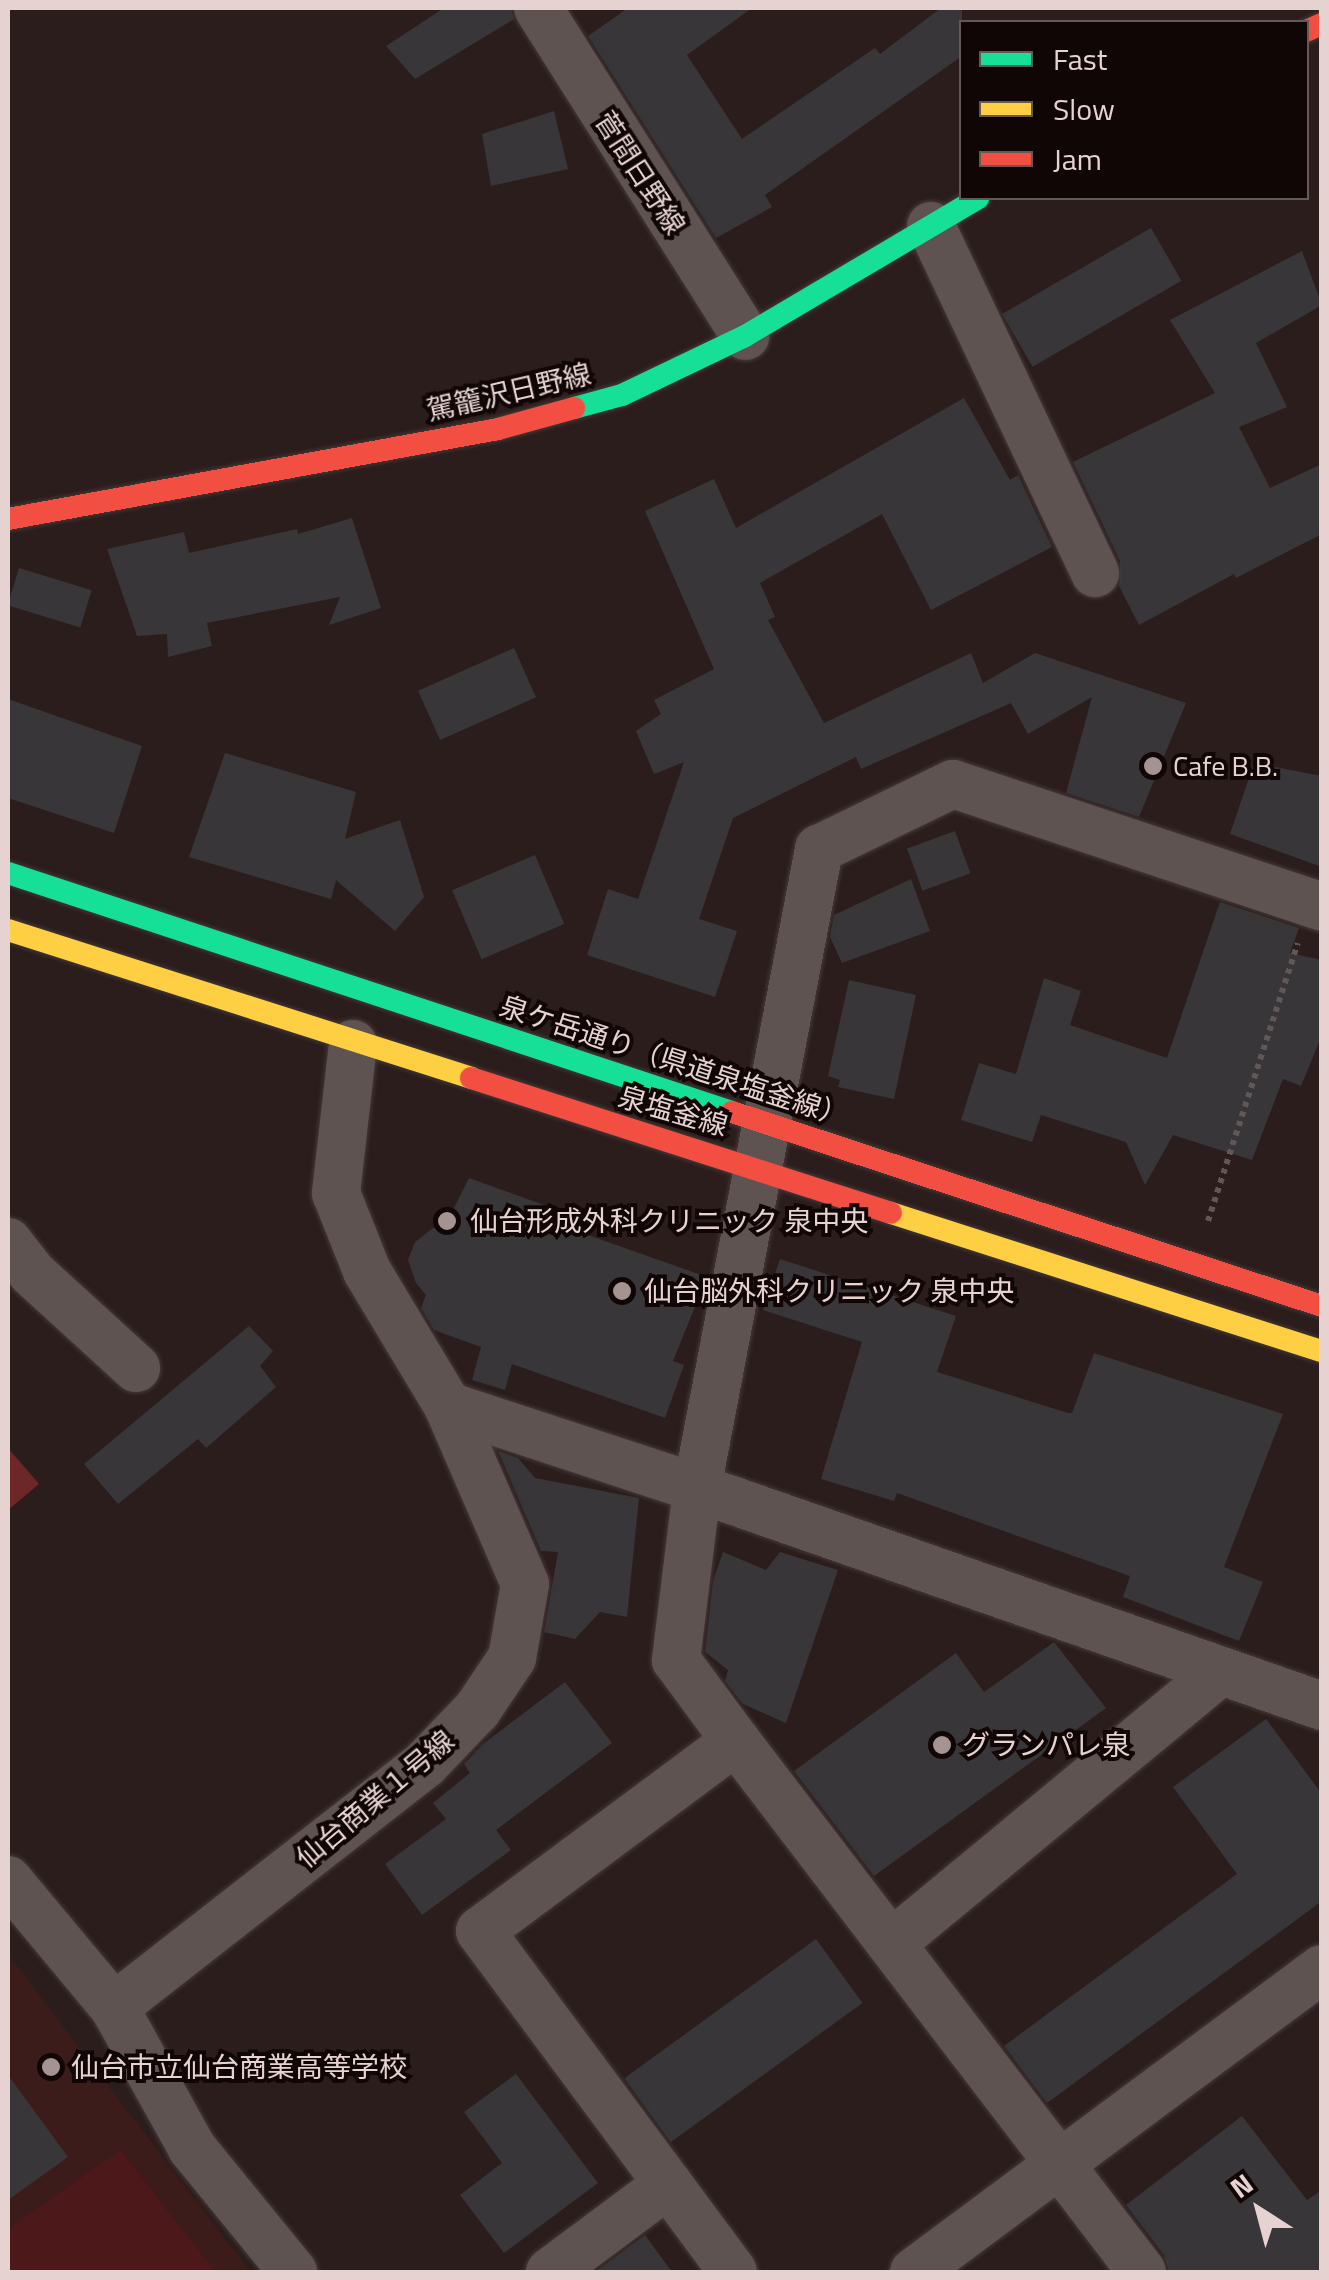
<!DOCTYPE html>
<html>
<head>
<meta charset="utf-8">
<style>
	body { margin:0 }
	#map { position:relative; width:1329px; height:2280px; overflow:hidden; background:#2b1d1c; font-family:"Titillium Web","Noto Sans JP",sans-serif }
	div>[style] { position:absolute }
	.built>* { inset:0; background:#3b1c1b }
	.green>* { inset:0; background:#4c1819 }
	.forest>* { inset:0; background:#6d2728 }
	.building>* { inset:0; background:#383639; transform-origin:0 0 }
	.path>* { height:6px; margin-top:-3px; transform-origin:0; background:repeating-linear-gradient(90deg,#615756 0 5px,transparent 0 10px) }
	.roads { filter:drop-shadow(0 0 2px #443938) drop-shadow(0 0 2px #443938) }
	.street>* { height:48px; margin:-24px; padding:0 24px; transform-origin:24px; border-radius:24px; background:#5f5352 }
	.fast>* { height:22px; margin:-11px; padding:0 11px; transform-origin:11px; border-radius:11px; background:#16e098 }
	.slow>* { height:22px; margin:-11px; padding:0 11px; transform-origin:11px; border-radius:11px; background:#ffcf43 }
	.jam>* { height:22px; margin:-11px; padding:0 11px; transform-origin:11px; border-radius:11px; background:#f24e42 }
	.dots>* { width:28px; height:28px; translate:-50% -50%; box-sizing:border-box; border:5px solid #110606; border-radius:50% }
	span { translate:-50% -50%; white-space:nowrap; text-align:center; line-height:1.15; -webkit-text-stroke:8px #110606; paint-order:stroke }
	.street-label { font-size:28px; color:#e6d3d1 }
	.poi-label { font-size:28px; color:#e6d3d1 }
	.left { translate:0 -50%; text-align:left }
	.frame { position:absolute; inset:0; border:10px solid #e6d3d1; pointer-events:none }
	.legend { position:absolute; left:959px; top:20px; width:350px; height:180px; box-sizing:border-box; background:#110606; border:2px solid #665857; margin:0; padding:12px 18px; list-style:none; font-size:30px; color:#e6d3d1 }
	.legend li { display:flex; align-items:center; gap:20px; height:50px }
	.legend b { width:50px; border:2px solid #665857 }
	.north { position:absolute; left:1209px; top:2160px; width:100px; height:100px; -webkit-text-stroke:8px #110606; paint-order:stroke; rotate:324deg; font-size:28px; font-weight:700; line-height:40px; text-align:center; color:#e6d3d1 }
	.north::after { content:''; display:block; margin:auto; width:35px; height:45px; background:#e6d3d1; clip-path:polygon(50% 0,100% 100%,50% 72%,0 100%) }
</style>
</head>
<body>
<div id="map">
	<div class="built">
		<i style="clip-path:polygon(8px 1954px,138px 2125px,251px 2272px,8px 2272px)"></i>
	</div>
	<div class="green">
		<i style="clip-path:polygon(120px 2150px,216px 2272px,8px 2272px,8px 2229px)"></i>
	</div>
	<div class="forest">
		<i style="clip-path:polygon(8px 1448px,39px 1484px,8px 1510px)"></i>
	</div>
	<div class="building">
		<i style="clip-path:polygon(444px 8px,511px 8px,514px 19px,415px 79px,386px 46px)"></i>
		<i style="clip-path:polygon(628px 8px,752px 8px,687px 55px,742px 139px,875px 48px,880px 54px,941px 8px,962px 8px,962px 56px,765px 195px,772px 207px,716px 238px,588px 36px)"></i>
		<i style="clip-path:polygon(554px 111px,568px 169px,491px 186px,482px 134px)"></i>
		<i style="left:1151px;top:228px;width:61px;height:172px;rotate:60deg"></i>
		<i style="clip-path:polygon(1302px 251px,1322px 305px,1256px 343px,1287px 407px,1239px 427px,1270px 488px,1322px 464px,1322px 534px,1236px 578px,1234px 574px,1139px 625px,1119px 586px,1120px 561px,1073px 462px,1215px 393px,1170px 320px)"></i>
		<i style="clip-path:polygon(964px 398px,1010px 480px,1018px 475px,1052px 547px,931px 610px,882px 514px,760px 583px,775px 617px,768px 620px,824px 723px,971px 653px,983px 683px,1035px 653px,1186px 703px,1139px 817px,1066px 793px,1092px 697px,1028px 734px,1011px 703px,861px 769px,856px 757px,733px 818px,699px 919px,737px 931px,715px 997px,587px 955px,608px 889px,638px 899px,684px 762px,654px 774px,636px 731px,661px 714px,654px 700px,714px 669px,645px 511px,714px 479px,736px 528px)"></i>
		<i style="clip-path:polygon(352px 518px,381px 608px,329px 625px,340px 597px,207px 623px,212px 646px,168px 657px,167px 634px,137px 636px,107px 549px,184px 532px,189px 553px,297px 529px,298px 534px)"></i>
		<i style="left:19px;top:568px;width:76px;height:39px;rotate:17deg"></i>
		<i style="left:514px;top:648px;width:54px;height:105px;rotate:66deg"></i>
		<i style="clip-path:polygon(8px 699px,142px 746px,114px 833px,8px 798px)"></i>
		<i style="clip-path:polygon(225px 753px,356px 792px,345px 839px,400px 820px,424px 897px,395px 931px,336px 880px,331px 899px,189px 857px)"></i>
		<i style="clip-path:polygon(1254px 763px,1322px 776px,1322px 867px,1230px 834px)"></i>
		<i style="left:955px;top:831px;width:45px;height:51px;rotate:70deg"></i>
		<i style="left:535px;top:855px;width:75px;height:90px;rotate:67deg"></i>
		<i style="clip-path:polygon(911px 879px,930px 931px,842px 963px,830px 937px,834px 915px)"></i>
		<i style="clip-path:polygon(1220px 902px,1299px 928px,1290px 953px,1322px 960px,1322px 1035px,1301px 1086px,1283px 1079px,1252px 1160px,1173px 1135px,1145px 1185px,1126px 1142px,1041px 1115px,1032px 1142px,961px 1120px,979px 1063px,1016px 1074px,1044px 978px,1081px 991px,1070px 1025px,1167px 1058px)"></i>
		<i style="clip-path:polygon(849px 980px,916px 995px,894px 1099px,838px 1087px,840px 1080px,828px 1076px)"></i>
		<i style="clip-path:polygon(469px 1178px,555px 1209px,551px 1222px,707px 1277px,673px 1361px,684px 1365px,665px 1418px,512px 1364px,505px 1390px,472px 1380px,481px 1347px,434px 1330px,421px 1308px,426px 1295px,416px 1283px,408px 1260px,415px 1242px,433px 1228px,444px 1228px)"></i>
		<i style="clip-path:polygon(780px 1259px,956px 1316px,937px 1372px,1068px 1413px,1072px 1413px,1094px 1353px,1283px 1414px,1224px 1567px,1263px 1582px,1239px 1641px,1123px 1597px,1130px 1576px,897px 1493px,894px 1501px,821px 1479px,862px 1342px,763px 1310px)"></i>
		<i style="clip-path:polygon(249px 1326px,273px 1351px,260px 1366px,276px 1387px,206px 1448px,198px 1439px,118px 1504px,84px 1464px)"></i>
		<i style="clip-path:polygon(498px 1451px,518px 1458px,535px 1478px,639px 1498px,627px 1617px,600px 1612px,575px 1639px,544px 1632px,558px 1552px,541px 1551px)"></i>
		<i style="clip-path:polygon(723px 1552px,766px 1570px,780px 1552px,838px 1570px,786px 1723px,743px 1704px,725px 1681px,728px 1670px,705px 1652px,713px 1581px)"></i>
		<i style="clip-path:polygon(1054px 1642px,1106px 1708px,874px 1876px,794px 1771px,956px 1653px,984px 1692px)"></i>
		<i style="clip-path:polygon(565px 1682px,612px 1743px,496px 1830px,511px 1850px,422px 1915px,385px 1864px,446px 1819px,433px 1803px,470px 1773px,464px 1764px,483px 1744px)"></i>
		<i style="clip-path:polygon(1266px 1719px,1322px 1794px,1322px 1901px,1047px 2103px,1004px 2046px,1237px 1874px,1173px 1787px)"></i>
		<i style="left:816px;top:1939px;width:79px;height:237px;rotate:54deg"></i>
		<i style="clip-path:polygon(516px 2074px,598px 2183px,504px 2253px,460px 2195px,502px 2163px,464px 2112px)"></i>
		<i style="clip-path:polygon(8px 2075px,68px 2157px,8px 2200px)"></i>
		<i style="clip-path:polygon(1242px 2116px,1307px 2200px,1322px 2190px,1322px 2272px,1169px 2272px,1164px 2255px,1126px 2205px)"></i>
		<i style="clip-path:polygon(645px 2235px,672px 2272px,595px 2272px)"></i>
	</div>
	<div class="path">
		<i style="left:1208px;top:1221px;width:292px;rotate:-72.1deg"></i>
	</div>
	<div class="roads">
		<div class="street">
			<i style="left:538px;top:8px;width:388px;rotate:57.7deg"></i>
			<i style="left:931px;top:226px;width:384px;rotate:64.7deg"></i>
			<i style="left:8px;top:1242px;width:39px;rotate:52deg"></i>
			<i style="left:32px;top:1273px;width:141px;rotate:42.4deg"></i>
			<i style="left:448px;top:1406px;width:262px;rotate:18.2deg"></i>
			<i style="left:697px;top:1488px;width:662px;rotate:19.23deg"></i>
			<i style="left:736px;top:1741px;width:668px;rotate:52.6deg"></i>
			<i style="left:8px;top:1880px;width:165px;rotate:50.2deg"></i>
			<i style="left:114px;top:2007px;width:395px;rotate:-38deg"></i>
			<i style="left:425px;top:1764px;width:75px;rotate:-46.1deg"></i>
			<i style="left:477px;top:1710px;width:63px;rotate:-56.1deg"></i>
			<i style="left:512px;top:1658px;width:75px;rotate:-80deg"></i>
			<i style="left:525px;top:1584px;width:194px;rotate:-113.4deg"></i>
			<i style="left:448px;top:1406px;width:157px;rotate:-121deg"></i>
			<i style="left:367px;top:1271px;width:84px;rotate:-111.7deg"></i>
			<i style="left:336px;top:1193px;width:150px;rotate:-83.5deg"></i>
			<i style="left:892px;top:1943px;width:425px;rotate:-39.6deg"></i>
			<i style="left:114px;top:2007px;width:161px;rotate:61deg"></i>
			<i style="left:192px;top:2148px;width:160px;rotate:50.8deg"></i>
			<i style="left:668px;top:2184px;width:109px;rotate:53.5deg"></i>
			<i style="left:550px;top:2272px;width:147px;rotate:-36.7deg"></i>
			<i style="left:668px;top:2184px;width:315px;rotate:-126.6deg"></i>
			<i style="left:480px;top:1931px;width:319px;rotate:-36.6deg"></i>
			<i style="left:736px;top:1741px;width:101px;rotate:-126.5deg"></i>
			<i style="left:676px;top:1660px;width:173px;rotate:-83deg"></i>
			<i style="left:697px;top:1488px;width:651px;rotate:-79.19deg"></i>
			<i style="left:819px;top:849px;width:149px;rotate:-25.9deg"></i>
			<i style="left:953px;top:784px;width:389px;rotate:18.4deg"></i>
			<i style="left:914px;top:2272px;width:508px;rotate:-36.6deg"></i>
		</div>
		<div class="fast">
			<i style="left:574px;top:408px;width:50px;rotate:-15.2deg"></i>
			<i style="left:622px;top:395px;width:136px;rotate:-25.6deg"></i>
			<i style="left:745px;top:336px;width:271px;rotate:-30.6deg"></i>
			<i style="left:8px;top:873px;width:762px;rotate:18.27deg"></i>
		</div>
		<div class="slow">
			<i style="left:8px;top:930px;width:486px;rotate:17.7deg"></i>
			<i style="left:891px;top:1213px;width:453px;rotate:17.8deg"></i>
		</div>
		<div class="jam">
			<i style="left:1306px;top:31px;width:17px;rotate:-24deg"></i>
			<i style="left:8px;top:519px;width:498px;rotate:-10.4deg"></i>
			<i style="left:498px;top:429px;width:79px;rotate:-15.4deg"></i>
			<i style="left:471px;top:1078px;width:441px;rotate:17.8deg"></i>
			<i style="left:732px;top:1112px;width:621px;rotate:18.2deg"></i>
		</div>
	</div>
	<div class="dots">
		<i style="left:1153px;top:766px;background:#a59392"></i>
		<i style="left:447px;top:1221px;background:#a59392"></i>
		<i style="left:622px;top:1291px;background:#a59392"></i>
		<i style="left:942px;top:1745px;background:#a59392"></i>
		<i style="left:51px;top:2067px;background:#a59392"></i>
	</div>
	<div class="street-label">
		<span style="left:640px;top:173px;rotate:57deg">菅間日野線</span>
		<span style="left:509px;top:392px;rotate:-13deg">駕籠沢日野線</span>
		<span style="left:674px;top:1061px;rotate:18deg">泉ケ岳通り（県道泉塩釜線）</span>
		<span style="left:673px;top:1111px;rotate:16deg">泉塩釜線</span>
		<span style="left:375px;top:1799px;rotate:-40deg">仙台商業１号線</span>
	</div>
	<div class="poi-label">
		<span class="left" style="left:1173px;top:766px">Cafe B.B.</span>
		<span class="left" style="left:470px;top:1221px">仙台形成外科クリニック 泉中央</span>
		<span class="left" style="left:644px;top:1291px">仙台脳外科クリニック 泉中央</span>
		<span class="left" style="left:962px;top:1745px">グランパレ泉</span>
		<span class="left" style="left:71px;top:2067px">仙台市立仙台商業高等学校</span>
	</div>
	<div class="frame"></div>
	<ul class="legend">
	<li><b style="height:12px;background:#16e098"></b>Fast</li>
	<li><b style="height:12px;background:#ffcf43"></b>Slow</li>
	<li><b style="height:12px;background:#f24e42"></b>Jam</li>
	</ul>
	<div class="north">N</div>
</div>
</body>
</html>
